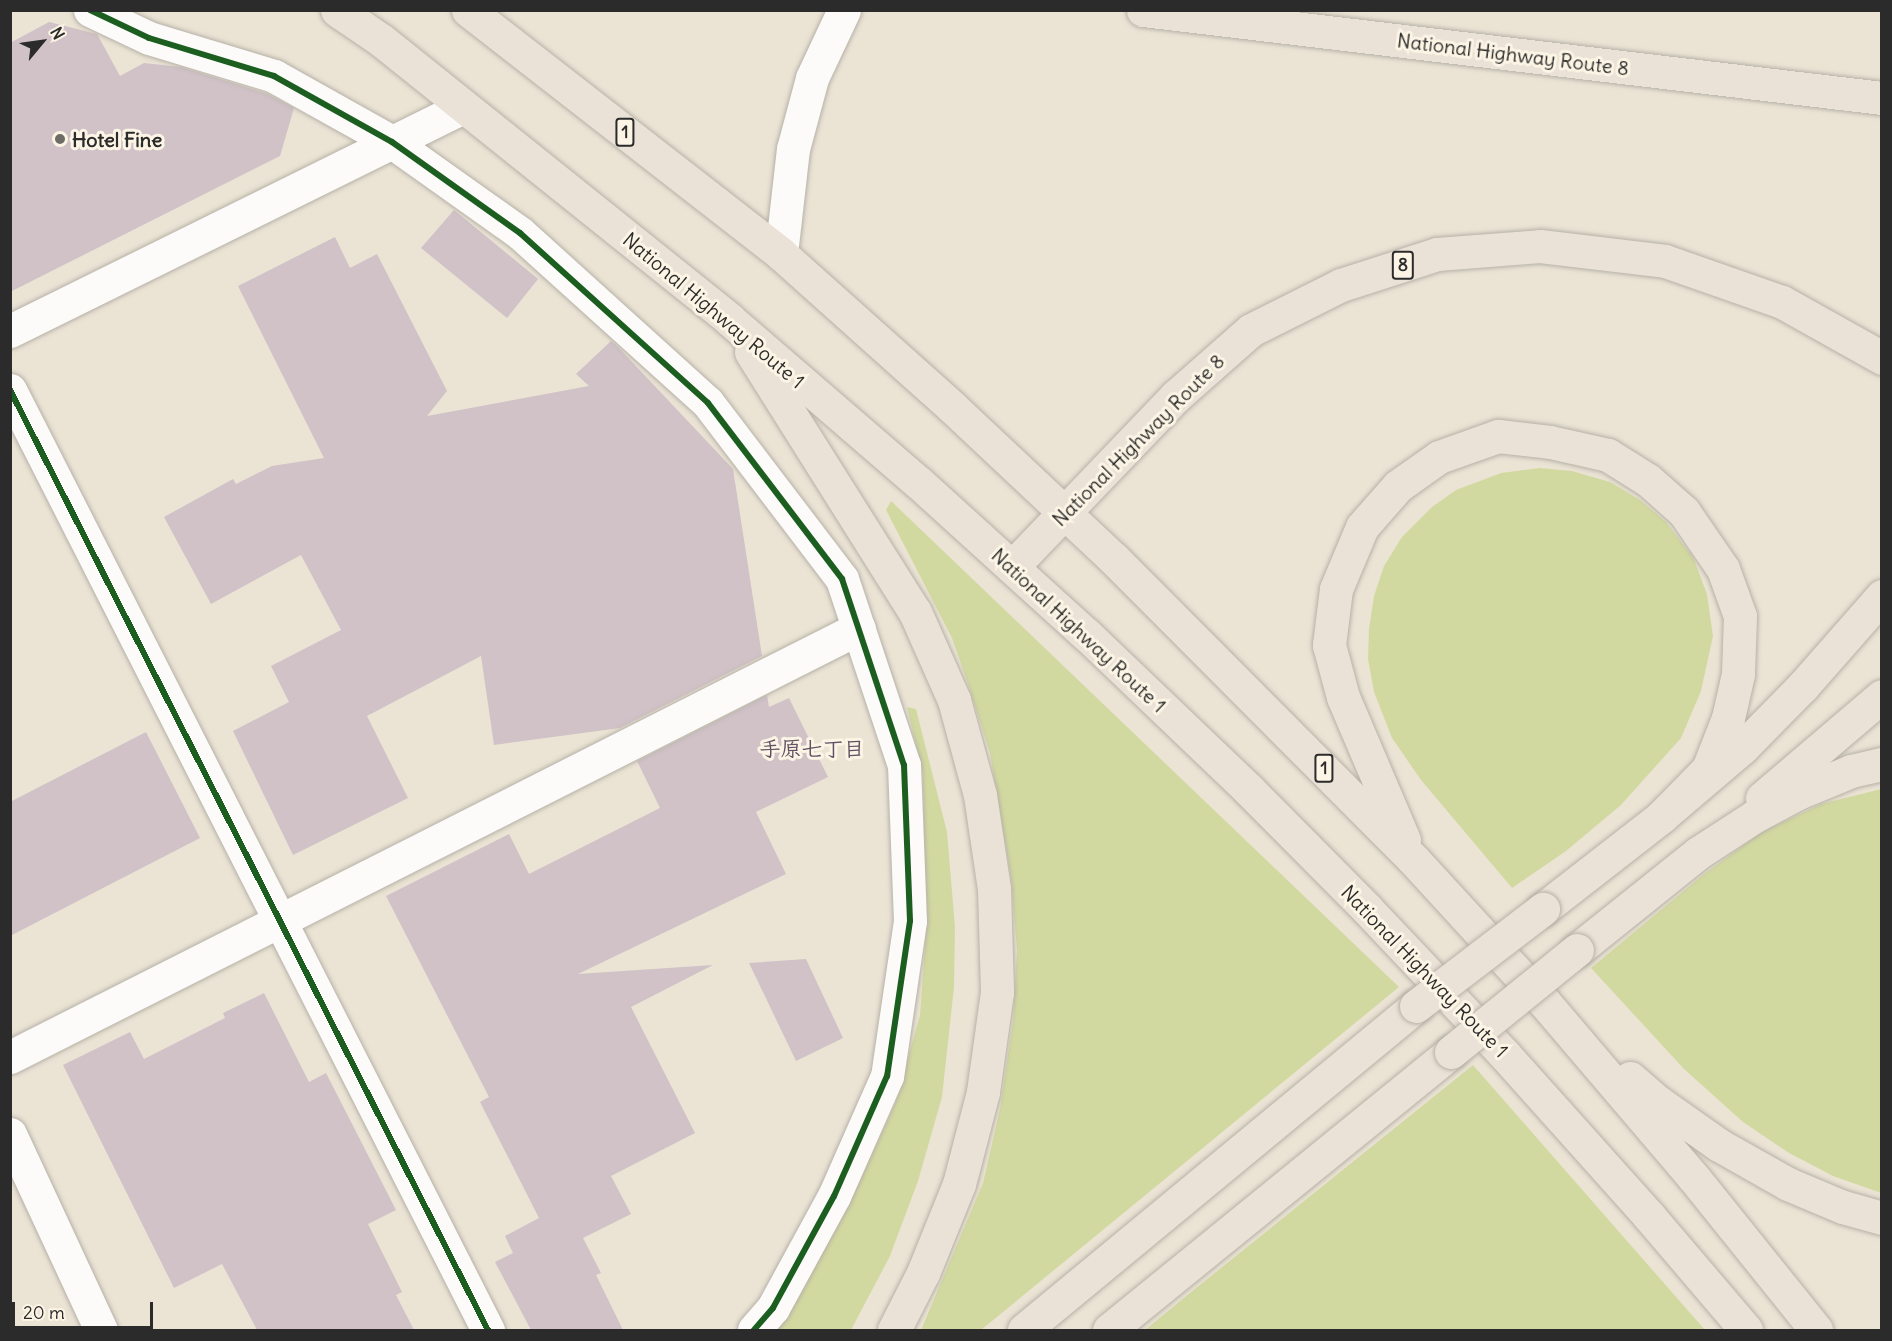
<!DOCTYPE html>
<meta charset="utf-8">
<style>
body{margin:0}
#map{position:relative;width:1892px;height:1341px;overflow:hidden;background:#ebe4d5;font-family:Delius,"Klee One",sans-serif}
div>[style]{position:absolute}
.green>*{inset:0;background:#d2d9a0}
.building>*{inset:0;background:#d0c2c7}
.roads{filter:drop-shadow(0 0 2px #b6b1a7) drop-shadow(0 0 2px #b6b1a7)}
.minor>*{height:33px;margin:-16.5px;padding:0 16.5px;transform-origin:16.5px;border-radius:16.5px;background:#fcfbf9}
.highway>*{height:33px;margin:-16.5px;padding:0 16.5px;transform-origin:16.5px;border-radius:16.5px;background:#ebe2d7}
.bridges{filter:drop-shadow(0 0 2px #b6b1a7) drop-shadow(0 0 2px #b6b1a7)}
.highway-bridge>*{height:33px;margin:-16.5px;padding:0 16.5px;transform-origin:16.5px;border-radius:16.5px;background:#ebe2d7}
.cycleway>*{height:6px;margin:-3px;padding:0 3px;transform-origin:3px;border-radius:3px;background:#1b5e20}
.dots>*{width:16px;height:16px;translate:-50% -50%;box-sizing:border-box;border:3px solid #fcf5e5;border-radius:50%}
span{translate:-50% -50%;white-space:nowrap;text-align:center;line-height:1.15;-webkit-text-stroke:6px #fcf5e5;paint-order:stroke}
.shield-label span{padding:2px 4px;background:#fcf5e5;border:2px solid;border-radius:4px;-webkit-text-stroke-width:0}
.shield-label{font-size:18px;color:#2b2b2b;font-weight:700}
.street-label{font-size:20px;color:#2b2b2b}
.poi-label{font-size:20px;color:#2b2b2b;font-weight:700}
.left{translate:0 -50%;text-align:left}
.neighbourhood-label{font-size:21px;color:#615064;font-weight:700}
.frame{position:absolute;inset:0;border:12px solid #2b2b2b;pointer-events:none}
.north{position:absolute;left:12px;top:12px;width:60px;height:60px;-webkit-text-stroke:4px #fcf5e5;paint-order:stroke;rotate:61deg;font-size:16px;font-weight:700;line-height:24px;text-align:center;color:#2b2b2b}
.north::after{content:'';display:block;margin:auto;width:21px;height:27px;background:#2b2b2b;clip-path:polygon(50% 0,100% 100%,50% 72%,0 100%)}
.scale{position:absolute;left:12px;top:1302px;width:141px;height:27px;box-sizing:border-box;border:3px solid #2b2b2b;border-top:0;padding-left:8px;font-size:18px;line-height:21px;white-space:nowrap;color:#2b2b2b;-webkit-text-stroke:4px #fcf5e5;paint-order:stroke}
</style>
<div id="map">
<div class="green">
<i style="clip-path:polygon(1540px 468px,1572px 471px,1610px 482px,1640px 500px,1666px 522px,1693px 557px,1707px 594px,1713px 636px,1701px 691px,1681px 738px,1621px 805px,1566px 851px,1512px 888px,1421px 780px,1392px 738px,1374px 692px,1368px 659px,1369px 629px,1374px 596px,1384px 566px,1402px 537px,1432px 507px,1456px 490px,1501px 473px)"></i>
<i style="clip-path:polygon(891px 501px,1399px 987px,981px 1330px,921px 1330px,983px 1183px,1000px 1109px,1013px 1021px,1017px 950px,1011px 878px,990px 753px,967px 681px,952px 638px,886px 510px)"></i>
<i style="clip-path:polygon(907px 707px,916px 709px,947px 832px,955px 927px,954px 987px,942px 1097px,918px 1181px,890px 1256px,851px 1330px,771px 1330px,790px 1305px,856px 1189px,895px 1104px,920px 1015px,926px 932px,923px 774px)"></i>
<i style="clip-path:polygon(1881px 789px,1881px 1193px,1833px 1176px,1789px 1153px,1743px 1122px,1684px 1069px,1591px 968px,1703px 875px,1760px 833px,1821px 804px)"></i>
<i style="clip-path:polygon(1473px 1065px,1705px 1330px,1145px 1330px,1190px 1293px)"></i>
</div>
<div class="building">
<i style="clip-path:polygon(49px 22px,97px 34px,120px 76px,144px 63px,181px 67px,268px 94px,294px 108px,280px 156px,10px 292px,10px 43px)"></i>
<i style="clip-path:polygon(454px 210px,538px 279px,507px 318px,421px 248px)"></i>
<i style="clip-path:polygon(335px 237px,350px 268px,377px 254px,447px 391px,427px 416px,589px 386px,576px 374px,611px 341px,617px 346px,733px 469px,762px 656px,620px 728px,494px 745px,481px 656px,367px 716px,408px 798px,293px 855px,233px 731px,289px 702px,271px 666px,341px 630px,301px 555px,211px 604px,164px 517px,233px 479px,236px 484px,272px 466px,324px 458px,238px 286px)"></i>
<i style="clip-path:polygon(767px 695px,769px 707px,789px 698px,828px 777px,756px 812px,786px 874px,578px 974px,713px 965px,631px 1007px,695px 1133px,611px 1176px,631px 1214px,583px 1238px,601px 1273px,596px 1275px,623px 1330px,531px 1330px,495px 1262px,513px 1253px,505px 1236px,539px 1218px,480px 1102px,489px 1097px,386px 896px,509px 834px,529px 874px,660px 808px,637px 761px)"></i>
<i style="clip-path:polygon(146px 732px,200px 838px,10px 936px,10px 802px)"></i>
<i style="clip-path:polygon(806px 959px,843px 1038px,796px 1061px,749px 963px)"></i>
<i style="clip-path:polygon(264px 993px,309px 1082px,326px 1073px,396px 1210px,368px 1224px,402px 1292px,396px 1295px,414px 1330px,257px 1330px,222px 1264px,174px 1288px,63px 1065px,130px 1032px,144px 1059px,225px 1018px,223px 1013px)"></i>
</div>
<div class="roads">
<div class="minor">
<i style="left:90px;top:10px;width:65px;rotate:25.4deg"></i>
<i style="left:149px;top:38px;width:131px;rotate:16.9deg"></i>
<i style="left:274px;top:76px;width:135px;rotate:29.2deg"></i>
<i style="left:392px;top:142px;width:157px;rotate:35.4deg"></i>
<i style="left:520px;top:233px;width:253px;rotate:42.1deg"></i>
<i style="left:708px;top:403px;width:221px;rotate:52.7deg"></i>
<i style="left:842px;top:579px;width:196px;rotate:71.6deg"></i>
<i style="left:904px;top:765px;width:156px;rotate:87.8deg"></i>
<i style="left:910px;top:921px;width:157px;rotate:98.4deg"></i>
<i style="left:887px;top:1076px;width:131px;rotate:113.8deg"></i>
<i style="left:834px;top:1196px;width:128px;rotate:118.6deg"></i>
<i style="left:773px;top:1308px;width:29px;rotate:131deg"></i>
<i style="left:781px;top:254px;width:106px;rotate:-83.5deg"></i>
<i style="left:793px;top:149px;width:73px;rotate:-75deg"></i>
<i style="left:812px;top:78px;width:75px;rotate:-64.8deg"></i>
<i style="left:10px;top:331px;width:505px;rotate:-26.31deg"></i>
<i style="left:10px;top:390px;width:1055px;rotate:63.05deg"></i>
<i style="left:10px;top:1057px;width:951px;rotate:-26.81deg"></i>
<i style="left:10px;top:1134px;width:216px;rotate:65.1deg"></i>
</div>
<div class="highway">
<i style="left:337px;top:10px;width:53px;rotate:34.3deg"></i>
<i style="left:381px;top:40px;width:447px;rotate:38.7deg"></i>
<i style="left:730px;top:320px;width:248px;rotate:40.8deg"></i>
<i style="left:918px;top:482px;width:228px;rotate:42.2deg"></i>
<i style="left:1087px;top:635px;width:223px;rotate:43.7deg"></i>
<i style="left:1248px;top:789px;width:169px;rotate:45.2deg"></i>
<i style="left:1367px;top:909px;width:201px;rotate:46.6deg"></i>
<i style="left:1505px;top:1055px;width:216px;rotate:48.2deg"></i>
<i style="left:1649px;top:1216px;width:150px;rotate:49.6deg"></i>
<i style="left:468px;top:10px;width:397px;rotate:37.9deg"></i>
<i style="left:781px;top:254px;width:229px;rotate:41.8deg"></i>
<i style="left:952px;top:407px;width:221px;rotate:43.2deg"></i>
<i style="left:1113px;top:558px;width:425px;rotate:45.1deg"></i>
<i style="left:1413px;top:859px;width:195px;rotate:47.5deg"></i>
<i style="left:1545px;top:1003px;width:230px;rotate:49.6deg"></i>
<i style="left:1694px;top:1178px;width:195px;rotate:51.2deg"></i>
<i style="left:1143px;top:10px;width:744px;rotate:6.79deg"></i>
<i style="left:751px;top:352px;width:307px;rotate:57.8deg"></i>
<i style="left:915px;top:612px;width:96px;rotate:66.1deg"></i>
<i style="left:954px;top:700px;width:98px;rotate:74.7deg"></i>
<i style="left:980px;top:795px;width:95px;rotate:81.5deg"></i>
<i style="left:994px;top:889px;width:103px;rotate:88.3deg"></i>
<i style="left:997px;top:992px;width:101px;rotate:98deg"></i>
<i style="left:983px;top:1092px;width:95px;rotate:104.6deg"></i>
<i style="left:959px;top:1184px;width:96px;rotate:112deg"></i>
<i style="left:923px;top:1273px;width:64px;rotate:117deg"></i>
<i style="left:1012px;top:567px;width:236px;rotate:-46.2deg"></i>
<i style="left:1175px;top:397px;width:101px;rotate:-41.4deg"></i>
<i style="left:1251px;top:330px;width:101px;rotate:-26.6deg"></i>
<i style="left:1341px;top:285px;width:101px;rotate:-17.9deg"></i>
<i style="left:1437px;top:254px;width:103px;rotate:-4.4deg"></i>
<i style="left:1540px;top:246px;width:126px;rotate:6.8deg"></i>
<i style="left:1665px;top:261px;width:124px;rotate:19.3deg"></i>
<i style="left:1782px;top:302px;width:115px;rotate:29.2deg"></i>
<i style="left:1762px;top:798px;width:157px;rotate:-40.4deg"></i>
<i style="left:1404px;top:840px;width:155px;rotate:-113.1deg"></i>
<i style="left:1343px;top:697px;width:54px;rotate:-105.1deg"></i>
<i style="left:1329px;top:645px;width:56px;rotate:-82.9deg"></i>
<i style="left:1336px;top:589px;width:67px;rotate:-67.2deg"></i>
<i style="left:1362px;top:527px;width:55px;rotate:-48.7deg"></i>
<i style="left:1398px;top:486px;width:50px;rotate:-35.3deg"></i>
<i style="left:1439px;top:457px;width:63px;rotate:-19.6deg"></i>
<i style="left:1498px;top:436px;width:52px;rotate:6.6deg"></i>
<i style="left:1550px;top:442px;width:59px;rotate:12.6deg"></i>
<i style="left:1608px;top:455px;width:47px;rotate:32deg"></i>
<i style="left:1648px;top:480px;width:48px;rotate:41.6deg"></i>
<i style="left:1684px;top:512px;width:69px;rotate:55.6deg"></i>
<i style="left:1723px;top:569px;width:50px;rotate:70.1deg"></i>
<i style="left:1740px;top:616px;width:58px;rotate:92deg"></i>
<i style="left:1738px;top:674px;width:45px;rotate:102.8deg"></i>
<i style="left:1728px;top:718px;width:55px;rotate:111.4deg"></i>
<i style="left:1708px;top:769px;width:67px;rotate:134.4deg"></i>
<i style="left:1543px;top:909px;width:150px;rotate:-37.9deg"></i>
<i style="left:1661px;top:817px;width:106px;rotate:-40.4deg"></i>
<i style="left:1742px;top:748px;width:87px;rotate:-45.5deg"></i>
<i style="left:1803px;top:686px;width:120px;rotate:-48.7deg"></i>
<i style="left:1577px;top:950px;width:155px;rotate:-38.7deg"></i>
<i style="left:1698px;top:853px;width:68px;rotate:-33deg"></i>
<i style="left:1755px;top:816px;width:49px;rotate:-28.1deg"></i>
<i style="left:1798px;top:793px;width:57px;rotate:-22.5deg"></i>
<i style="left:1851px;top:771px;width:32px;rotate:-13deg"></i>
<i style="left:1630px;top:1078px;width:37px;rotate:41deg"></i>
<i style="left:1658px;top:1102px;width:75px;rotate:35.2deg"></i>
<i style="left:1719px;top:1145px;width:79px;rotate:29.5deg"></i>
<i style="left:1788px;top:1184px;width:60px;rotate:22.7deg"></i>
<i style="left:1843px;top:1207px;width:41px;rotate:15.8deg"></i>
<i style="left:1024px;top:1330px;width:509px;rotate:-39.57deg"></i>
<i style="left:1109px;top:1330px;width:441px;rotate:-39.1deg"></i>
</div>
</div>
<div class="bridges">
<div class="highway-bridge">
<i style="left:1416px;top:1006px;width:160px;rotate:-37.4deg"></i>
<i style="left:1451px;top:1052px;width:162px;rotate:-39deg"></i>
</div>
</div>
<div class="cycleway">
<i style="left:90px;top:10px;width:65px;rotate:25.4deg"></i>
<i style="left:149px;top:38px;width:131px;rotate:16.9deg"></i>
<i style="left:274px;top:76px;width:135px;rotate:29.2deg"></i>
<i style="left:392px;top:142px;width:157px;rotate:35.4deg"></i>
<i style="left:520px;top:233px;width:253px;rotate:42.1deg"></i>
<i style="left:708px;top:403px;width:221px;rotate:52.7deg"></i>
<i style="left:842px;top:579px;width:196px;rotate:71.6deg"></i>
<i style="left:904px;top:765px;width:156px;rotate:87.8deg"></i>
<i style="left:910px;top:921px;width:157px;rotate:98.4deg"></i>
<i style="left:887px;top:1076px;width:131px;rotate:113.8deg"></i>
<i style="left:834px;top:1196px;width:128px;rotate:118.6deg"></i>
<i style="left:773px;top:1308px;width:29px;rotate:131deg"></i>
<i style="left:10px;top:390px;width:1055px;rotate:63.05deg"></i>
</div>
<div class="dots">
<i style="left:60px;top:139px;background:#6e6c66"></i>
</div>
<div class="shield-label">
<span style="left:625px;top:132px">1</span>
<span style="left:1403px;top:265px">8</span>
<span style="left:1324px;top:768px">1</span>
</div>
<div class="street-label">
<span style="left:1513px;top:54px;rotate:7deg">National Highway Route 8</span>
<span style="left:714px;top:310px;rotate:40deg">National Highway Route 1</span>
<span style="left:1138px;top:440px;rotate:-45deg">National Highway Route 8</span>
<span style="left:1079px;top:630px;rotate:43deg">National Highway Route 1</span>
<span style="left:1425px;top:971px;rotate:46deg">National Highway Route 1</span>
</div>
<div class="poi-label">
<span class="left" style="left:72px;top:139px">Hotel Fine</span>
</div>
<div class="neighbourhood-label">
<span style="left:812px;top:749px">手原七丁目</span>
</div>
<div class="frame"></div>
<div class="north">N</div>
<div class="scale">20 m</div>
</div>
